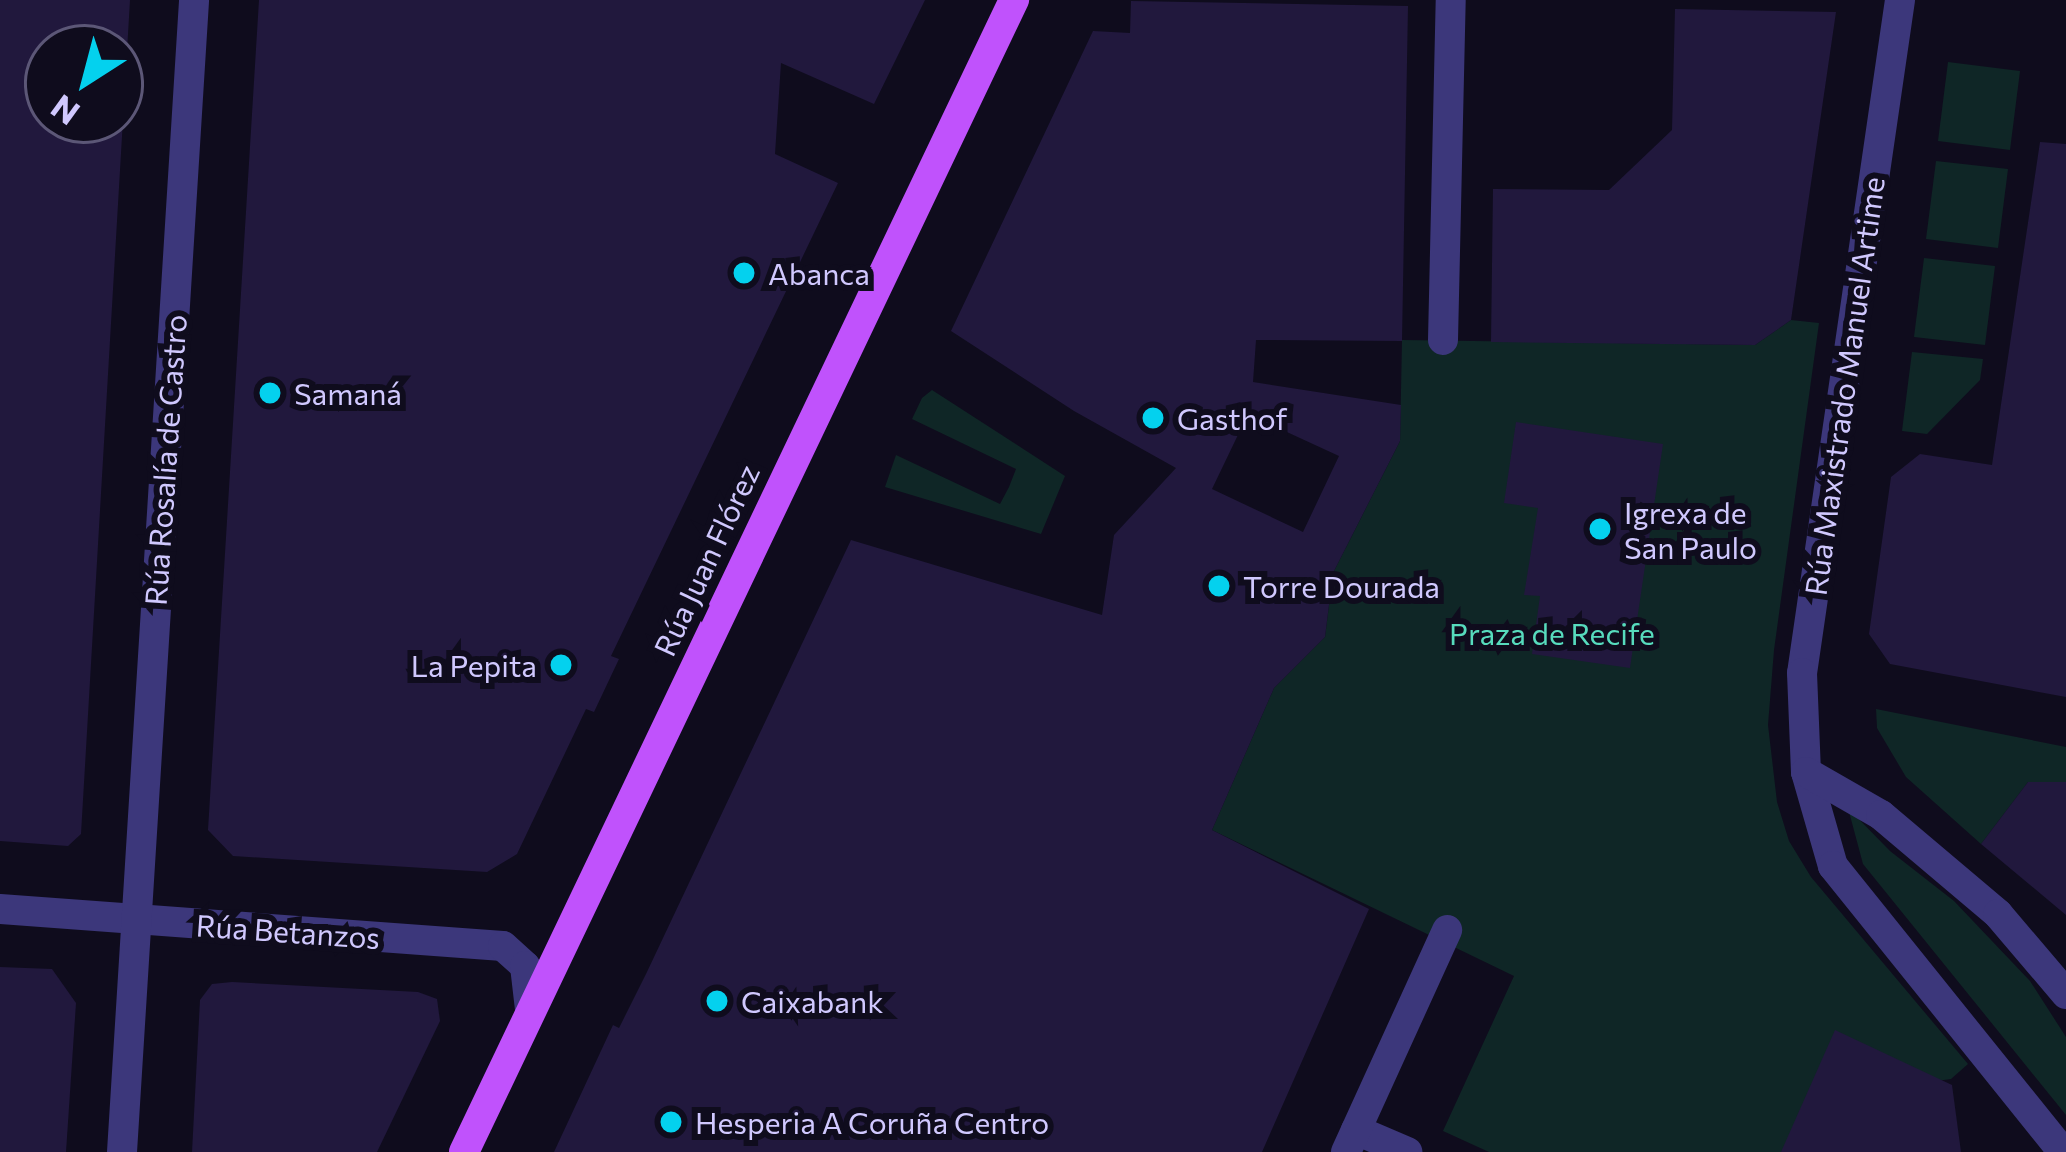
<!DOCTYPE html>
<meta charset="utf-8">
<style>
body{margin:0}
#map{position:relative;width:2066px;height:1152px;overflow:hidden;background:#0f0c1d;font-family:Commissioner,sans-serif}
div>[style]{position:absolute}
.green>*{inset:0;background:#0f2626}
.building>*{inset:0;background:#21183d}
.minor>*{height:30px;margin:-15px;padding:0 15px;transform-origin:15px;border-radius:15px;background:#3c377b}
.major>*{height:30px;margin:-15px;padding:0 15px;transform-origin:15px;border-radius:15px;background:#c052fc}
.dots>*{width:33px;height:33px;translate:-50% -50%;box-sizing:border-box;border:6px solid #0f0c1d;border-radius:50%}
span{translate:-50% -50%;white-space:nowrap;text-align:center;line-height:1.15;-webkit-text-stroke:12px #0f0c1d;paint-order:stroke}
.poi-label{font-size:30px;color:#d0c8fe}
.left{translate:0 -50%;text-align:left}
.right{translate:-100% -50%;text-align:right}
.street-label{font-size:30px;color:#d0c8fe}
.park-label{font-size:30px;color:#57dbbd}
.north{position:absolute;left:24px;top:24px;width:120px;height:120px;box-sizing:border-box;background:#0f0c1d;border:3px solid #5c5777;border-radius:50%;rotate:216deg;font-size:33px;font-weight:700;line-height:48px;text-align:center;color:#d0c8fe}
.north::after{content:'';display:block;margin:auto;width:42px;height:54px;background:#04d1ee;clip-path:polygon(50% 0,100% 100%,50% 72%,0 100%)}
</style>
<div id="map">
<div class="green">
<i style="clip-path:polygon(1948px 62px,2020px 71px,2010px 150px,1938px 141px)"></i>
<i style="clip-path:polygon(1936px 161px,2008px 169px,1998px 248px,1926px 239px)"></i>
<i style="clip-path:polygon(1924px 258px,1995px 266px,1985px 345px,1914px 337px)"></i>
<i style="clip-path:polygon(1791px 320px,1819px 323px,1774px 650px,1768px 725px,1777px 802px,1789px 841px,1811px 877px,1968px 1064px,1951px 1079px,1922px 1083px,1781px 1152px,1489px 1152px,1443px 1131px,1514px 976px,1212px 830px,1274px 688px,1325px 637px,1333px 573px,1400px 441px,1402px 340px,1755px 345px)"></i>
<i style="clip-path:polygon(1912px 352px,1983px 359px,1980px 380px,1927px 434px,1902px 431px)"></i>
<i style="clip-path:polygon(932px 390px,1065px 476px,1041px 534px,885px 487px,896px 455px,1000px 504px,1009px 487px,1016px 469px,912px 419px,922px 398px)"></i>
<i style="clip-path:polygon(1876px 709px,2066px 747px,2066px 782px,2028px 782px,1981px 844px,1906px 777px,1877px 728px)"></i>
<i style="clip-path:polygon(1848px 808px,1890px 851px,1954px 901px,2030px 981px,2066px 1037px,2066px 1115px,1863px 864px)"></i>
</div>
<div class="building">
<i style="clip-path:polygon(evenodd,0 0,130px 0,81px 834px,68px 846px,0 841px,0 0,48px 48px,120px 48px,120px 120px,48px 120px,48px 48px)"></i>
<i style="clip-path:polygon(259px 0,925px 0,874px 104px,781px 63px,775px 154px,838px 183px,611px 656px,619px 659px,594px 712px,586px 709px,517px 854px,487px 872px,233px 856px,208px 830px)"></i>
<i style="clip-path:polygon(evenodd,1131px 1px,1408px 6px,1402px 341px,1256px 340px,1253px 382px,1401px 405px,1400px 441px,1333px 573px,1325px 637px,1274px 688px,1212px 830px,1369px 909px,1262px 1152px,554px 1152px,613px 1025px,619px 1028px,646px 974px,851px 540px,1102px 615px,1114px 535px,1176px 468px,1074px 411px,951px 331px,1093px 31px,1130px 33px,1131px 1px,1248px 414px,1339px 456px,1303px 532px,1212px 489px,1248px 414px)"></i>
<i style="clip-path:polygon(1675px 9px,1836px 12px,1791px 320px,1755px 345px,1491px 342px,1493px 189px,1609px 190px,1672px 130px)"></i>
<i style="clip-path:polygon(2040px 142px,2066px 144px,2066px 697px,1890px 664px,1869px 634px,1891px 477px,1920px 454px,1992px 465px)"></i>
<i style="clip-path:polygon(1516px 422px,1663px 444px,1630px 668px,1532px 654px,1540px 596px,1524px 595px,1538px 508px,1504px 503px)"></i>
<i style="clip-path:polygon(2028px 782px,2066px 782px,2066px 915px,1981px 844px)"></i>
<i style="clip-path:polygon(0 967px,52px 969px,76px 1003px,66px 1152px,0 1152px)"></i>
<i style="clip-path:polygon(232px 982px,418px 992px,437px 999px,440px 1021px,377px 1152px,192px 1152px,200px 1000px,212px 984px)"></i>
<i style="clip-path:polygon(1835px 1030px,1952px 1085px,1961px 1152px,1781px 1152px)"></i>
</div>
<div class="minor">
<i style="left:1900px;top:0;width:680px;rotate:98.28deg"></i>
<i style="left:1802px;top:673px;width:99px;rotate:87.7deg"></i>
<i style="left:1806px;top:772px;width:98px;rotate:74deg"></i>
<i style="left:1833px;top:866px;width:367px;rotate:51.2deg"></i>
<i style="left:1443px;top:340px;width:340px;rotate:-88.7deg"></i>
<i style="left:1806px;top:772px;width:86px;rotate:29.8deg"></i>
<i style="left:1881px;top:815px;width:153px;rotate:40.2deg"></i>
<i style="left:1998px;top:914px;width:105px;rotate:49.6deg"></i>
<i style="left:0;top:909px;width:504px;rotate:4.21deg"></i>
<i style="left:503px;top:946px;width:30px;rotate:42deg"></i>
<i style="left:525px;top:966px;width:43px;rotate:83.4deg"></i>
<i style="left:1356px;top:1130px;width:56px;rotate:23.3deg"></i>
<i style="left:122px;top:1152px;width:1154px;rotate:-86.42deg"></i>
<i style="left:1346px;top:1152px;width:244px;rotate:-65.5deg"></i>
</div>
<div class="major">
<i style="left:464px;top:1152px;width:1277px;rotate:-64.48deg"></i>
</div>
<div class="dots">
<i style="left:744px;top:273px;background:#04d1ee"></i>
<i style="left:270px;top:393px;background:#04d1ee"></i>
<i style="left:1153px;top:418px;background:#04d1ee"></i>
<i style="left:1600px;top:529px;background:#04d1ee"></i>
<i style="left:1219px;top:586px;background:#04d1ee"></i>
<i style="left:561px;top:665px;background:#04d1ee"></i>
<i style="left:717px;top:1001px;background:#04d1ee"></i>
<i style="left:671px;top:1122px;background:#04d1ee"></i>
</div>
<div class="poi-label">
<span class="left" style="left:768px;top:273px">Abanca</span>
<span class="left" style="left:294px;top:393px">Samaná</span>
<span class="left" style="left:1177px;top:418px">Gasthof</span>
<span class="left" style="left:1624px;top:529px">Igrexa de<br>San Paulo</span>
<span class="left" style="left:1243px;top:586px">Torre Dourada</span>
<span class="right" style="left:537px;top:665px">La Pepita</span>
<span class="left" style="left:741px;top:1001px">Caixabank</span>
<span class="left" style="left:695px;top:1122px">Hesperia A Coruña Centro</span>
</div>
<div class="street-label">
<span style="left:1844px;top:386px;rotate:-82deg">Rúa Maxistrado Manuel Artime</span>
<span style="left:165px;top:460px;rotate:-86deg">Rúa Rosalía de Castro</span>
<span style="left:706px;top:560px;rotate:-65deg">Rúa Juan Flórez</span>
<span style="left:288px;top:931px;rotate:4deg">Rúa Betanzos</span>
</div>
<div class="park-label">
<span style="left:1552px;top:633px">Praza de Recife</span>
</div>
<div class="north">N</div>
</div>
